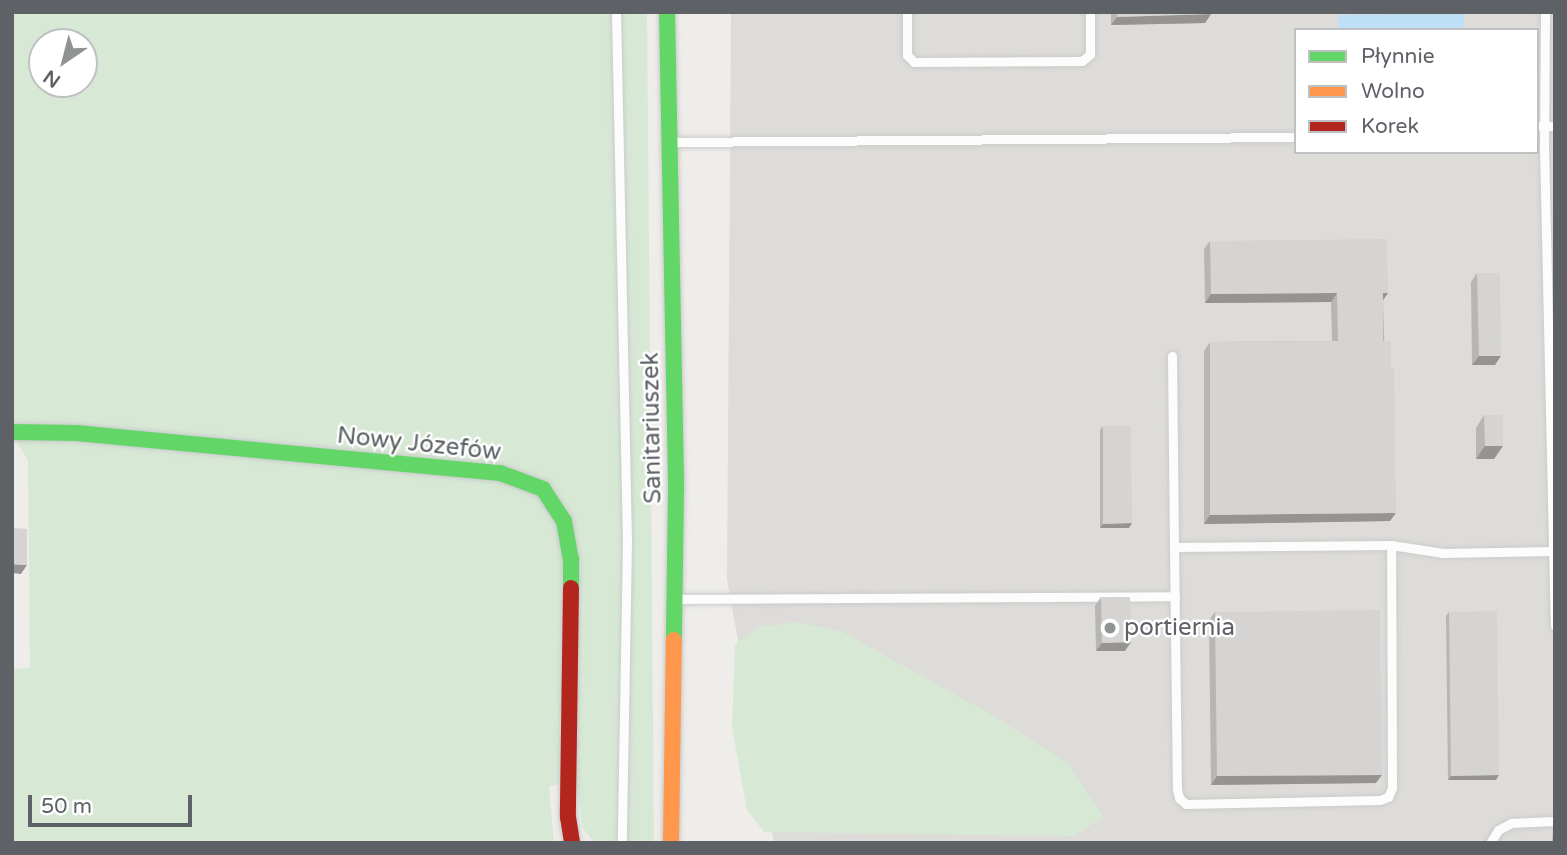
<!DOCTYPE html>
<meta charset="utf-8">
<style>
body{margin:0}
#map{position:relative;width:1567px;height:855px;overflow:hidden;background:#eeede9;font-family:"Varela Round",sans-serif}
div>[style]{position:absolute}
.industrial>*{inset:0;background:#dedcd9}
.green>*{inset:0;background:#d7e9d5}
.water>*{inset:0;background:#bfdff6}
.roads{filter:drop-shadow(0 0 2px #cacbcb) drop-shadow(0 0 2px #cacbcb)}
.lane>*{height:9px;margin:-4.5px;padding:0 4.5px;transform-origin:4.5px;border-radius:4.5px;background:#fcfcfc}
.fast>*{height:16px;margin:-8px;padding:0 8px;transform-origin:8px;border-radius:8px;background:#63d668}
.slow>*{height:16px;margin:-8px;padding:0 8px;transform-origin:8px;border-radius:8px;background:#ff974d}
.jam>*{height:16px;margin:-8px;padding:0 8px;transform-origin:8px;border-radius:8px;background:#b3261e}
.wall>*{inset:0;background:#b7b6b5}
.shaded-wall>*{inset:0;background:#959493}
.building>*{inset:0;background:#d5d4d2}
.dots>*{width:19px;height:19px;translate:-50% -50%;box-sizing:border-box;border:4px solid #fff;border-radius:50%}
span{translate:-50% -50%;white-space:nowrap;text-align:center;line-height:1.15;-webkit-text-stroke:5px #fff;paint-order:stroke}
.street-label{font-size:24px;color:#5e6267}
.poi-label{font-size:24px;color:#5e6267}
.left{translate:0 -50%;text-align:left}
.frame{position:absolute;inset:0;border:14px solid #5e6267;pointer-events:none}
.legend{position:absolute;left:1294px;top:28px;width:245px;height:126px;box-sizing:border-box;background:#fff;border:2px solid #bfc0c2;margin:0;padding:9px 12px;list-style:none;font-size:21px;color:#5e6267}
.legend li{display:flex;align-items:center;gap:14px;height:35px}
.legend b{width:35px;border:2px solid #bfc0c2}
.north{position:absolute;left:28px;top:28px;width:70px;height:70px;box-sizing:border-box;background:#fff;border:2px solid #bfc0c2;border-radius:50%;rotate:215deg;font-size:19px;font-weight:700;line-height:28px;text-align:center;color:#5e6267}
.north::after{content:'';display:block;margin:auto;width:24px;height:32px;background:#909394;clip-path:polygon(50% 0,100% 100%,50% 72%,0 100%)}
.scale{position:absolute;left:28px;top:795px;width:164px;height:32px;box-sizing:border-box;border:4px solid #5e6267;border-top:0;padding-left:9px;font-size:21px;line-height:24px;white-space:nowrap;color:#5e6267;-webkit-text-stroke:5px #fff;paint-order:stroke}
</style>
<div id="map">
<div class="industrial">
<i style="clip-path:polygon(evenodd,731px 12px,1555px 12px,1555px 843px,774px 843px,727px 579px,731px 12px,1296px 30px,1537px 30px,1537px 152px,1296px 152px,1296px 30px)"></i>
</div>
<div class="green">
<i style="clip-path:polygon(evenodd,12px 12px,647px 12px,654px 843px,594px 843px,583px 828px,576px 780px,549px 786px,554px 843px,12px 843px,12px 669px,30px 668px,28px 460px,12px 435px,12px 12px,42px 42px,84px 42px,84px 84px,42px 84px,42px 42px)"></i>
<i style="clip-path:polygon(797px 622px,843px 632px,992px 715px,1069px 764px,1103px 817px,1074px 836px,764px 832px,747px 810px,732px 727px,735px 645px,759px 627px)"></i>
</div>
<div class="water">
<i style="clip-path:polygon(1464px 13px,1464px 30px,1338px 30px,1338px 15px)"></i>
</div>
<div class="roads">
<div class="lane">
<i style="left:616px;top:12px;width:530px;rotate:88.81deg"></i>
<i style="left:627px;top:542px;width:301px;rotate:91deg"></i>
<i style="left:907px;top:12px;width:43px;rotate:90deg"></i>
<i style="left:907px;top:55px;width:10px;rotate:45deg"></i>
<i style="left:914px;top:62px;width:168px;rotate:-0.3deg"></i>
<i style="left:1082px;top:61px;width:11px;rotate:-41deg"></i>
<i style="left:1090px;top:54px;width:42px;rotate:-90deg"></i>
<i style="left:1545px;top:12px;width:135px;rotate:90.4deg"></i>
<i style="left:1544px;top:147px;width:479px;rotate:88.7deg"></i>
<i style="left:1537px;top:126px;width:18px"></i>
<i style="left:671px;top:142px;width:625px;rotate:-0.46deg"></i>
<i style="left:1172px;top:356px;width:191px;rotate:89.4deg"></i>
<i style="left:1174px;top:547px;width:217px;rotate:-0.5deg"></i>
<i style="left:1391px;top:545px;width:53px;rotate:8.7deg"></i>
<i style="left:1443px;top:553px;width:110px;rotate:-1deg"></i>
<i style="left:1174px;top:547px;width:242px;rotate:89.3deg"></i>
<i style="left:1177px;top:789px;width:9px;rotate:77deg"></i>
<i style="left:1179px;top:798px;width:9px;rotate:41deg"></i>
<i style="left:1186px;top:804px;width:194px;rotate:-1.2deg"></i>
<i style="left:1380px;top:800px;width:9px;rotate:-21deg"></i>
<i style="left:1388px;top:797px;width:10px;rotate:-66deg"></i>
<i style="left:1392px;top:788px;width:243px;rotate:-90.2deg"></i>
<i style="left:676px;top:599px;width:499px;rotate:-0.3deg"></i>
<i style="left:1490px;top:843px;width:15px;rotate:-58deg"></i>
<i style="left:1498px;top:830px;width:15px;rotate:-28deg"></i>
<i style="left:1511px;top:823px;width:44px;rotate:-2.6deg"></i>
</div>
<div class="fast">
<i style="left:667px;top:12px;width:478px;rotate:88.9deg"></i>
<i style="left:676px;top:490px;width:150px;rotate:90.8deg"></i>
<i style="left:12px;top:432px;width:64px;rotate:0.9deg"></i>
<i style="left:76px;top:433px;width:426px;rotate:5.4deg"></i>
<i style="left:500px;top:473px;width:46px;rotate:20.4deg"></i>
<i style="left:543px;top:489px;width:38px;rotate:57deg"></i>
<i style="left:564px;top:521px;width:39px;rotate:80deg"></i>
<i style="left:571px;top:559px;width:29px;rotate:90deg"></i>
</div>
<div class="slow">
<i style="left:671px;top:843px;width:203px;rotate:-89.2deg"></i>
</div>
<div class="jam">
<i style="left:571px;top:588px;width:229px;rotate:90.8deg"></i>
<i style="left:568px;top:817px;width:26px;rotate:81deg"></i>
</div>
</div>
<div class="wall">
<i style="clip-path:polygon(1111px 12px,1211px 12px,1211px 14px,1205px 23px,1111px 25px)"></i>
<i style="clip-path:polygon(1210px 241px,1388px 293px,1383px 301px,1390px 521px,1204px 524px,1204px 351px,1210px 342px,1332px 341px,1331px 302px,1205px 303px,1204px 249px)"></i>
<i style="clip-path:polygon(1477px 273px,1495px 365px,1472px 365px,1471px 282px)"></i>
<i style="clip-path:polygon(1484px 415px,1494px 459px,1476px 459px,1476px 428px)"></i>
<i style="clip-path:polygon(1103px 426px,1132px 523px,1129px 528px,1100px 528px,1100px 430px)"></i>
<i style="clip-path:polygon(1101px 597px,1125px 651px,1096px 651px,1095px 606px)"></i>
<i style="clip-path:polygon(1215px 612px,1376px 783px,1211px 785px,1209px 620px)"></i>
<i style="clip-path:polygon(1449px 612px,1496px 780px,1448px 780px,1446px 616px)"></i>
<i style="clip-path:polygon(1555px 825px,1555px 843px,1552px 843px,1553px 828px)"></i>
</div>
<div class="shaded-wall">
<i style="clip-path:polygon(1211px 14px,1205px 23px,1111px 25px,1117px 17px)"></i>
<i style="clip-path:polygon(1337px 293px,1331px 302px,1205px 303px,1211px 294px)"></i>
<i style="clip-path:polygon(1383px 293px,1388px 293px,1382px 301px)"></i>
<i style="clip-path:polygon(1479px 356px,1501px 356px,1495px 365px,1472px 365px)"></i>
<i style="clip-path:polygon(1485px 446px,1503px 446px,1494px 459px,1476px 459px)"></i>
<i style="clip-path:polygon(1396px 513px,1390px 521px,1204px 524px,1210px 515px)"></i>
<i style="clip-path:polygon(1132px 523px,1129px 528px,1100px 528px,1103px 524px)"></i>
<i style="clip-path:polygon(12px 564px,27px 565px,21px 574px,12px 573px)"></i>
<i style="clip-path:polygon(1131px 642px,1125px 651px,1096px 651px,1102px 643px)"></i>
<i style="clip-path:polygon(1382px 775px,1376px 783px,1211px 785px,1217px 776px)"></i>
<i style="clip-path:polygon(1499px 775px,1496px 780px,1448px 780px,1451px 776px)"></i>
</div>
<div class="building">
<i style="clip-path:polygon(1117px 12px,1211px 12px,1211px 14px,1117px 17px)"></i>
<i style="clip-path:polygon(1387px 239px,1388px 293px,1383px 293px,1383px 341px,1391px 341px,1391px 368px,1394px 368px,1396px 513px,1210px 515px,1210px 342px,1338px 341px,1337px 293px,1211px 294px,1210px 241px)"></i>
<i style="clip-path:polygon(1477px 273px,1500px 273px,1501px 356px,1479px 356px)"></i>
<i style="clip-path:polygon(1484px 415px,1503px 415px,1503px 446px,1485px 446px)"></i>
<i style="clip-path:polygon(1103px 426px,1131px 426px,1132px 523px,1103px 524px)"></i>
<i style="clip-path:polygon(12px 528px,27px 529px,27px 565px,12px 564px)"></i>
<i style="clip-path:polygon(1101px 597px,1130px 597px,1131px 642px,1102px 643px)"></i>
<i style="clip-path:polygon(1380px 610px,1382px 775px,1217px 776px,1215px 612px)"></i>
<i style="clip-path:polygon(1497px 611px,1499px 775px,1451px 776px,1449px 612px)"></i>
</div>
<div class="dots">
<i style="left:1110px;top:628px;background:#909394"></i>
</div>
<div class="street-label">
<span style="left:652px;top:428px;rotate:-91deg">Sanitariuszek</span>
<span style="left:419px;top:444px;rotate:6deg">Nowy Józefów</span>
</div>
<div class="poi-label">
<span class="left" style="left:1124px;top:628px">portiernia</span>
</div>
<div class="frame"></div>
<ul class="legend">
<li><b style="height:9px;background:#63d668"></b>Płynnie</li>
<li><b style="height:9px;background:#ff974d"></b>Wolno</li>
<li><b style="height:9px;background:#b3261e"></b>Korek</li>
</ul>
<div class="north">N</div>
<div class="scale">50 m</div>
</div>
